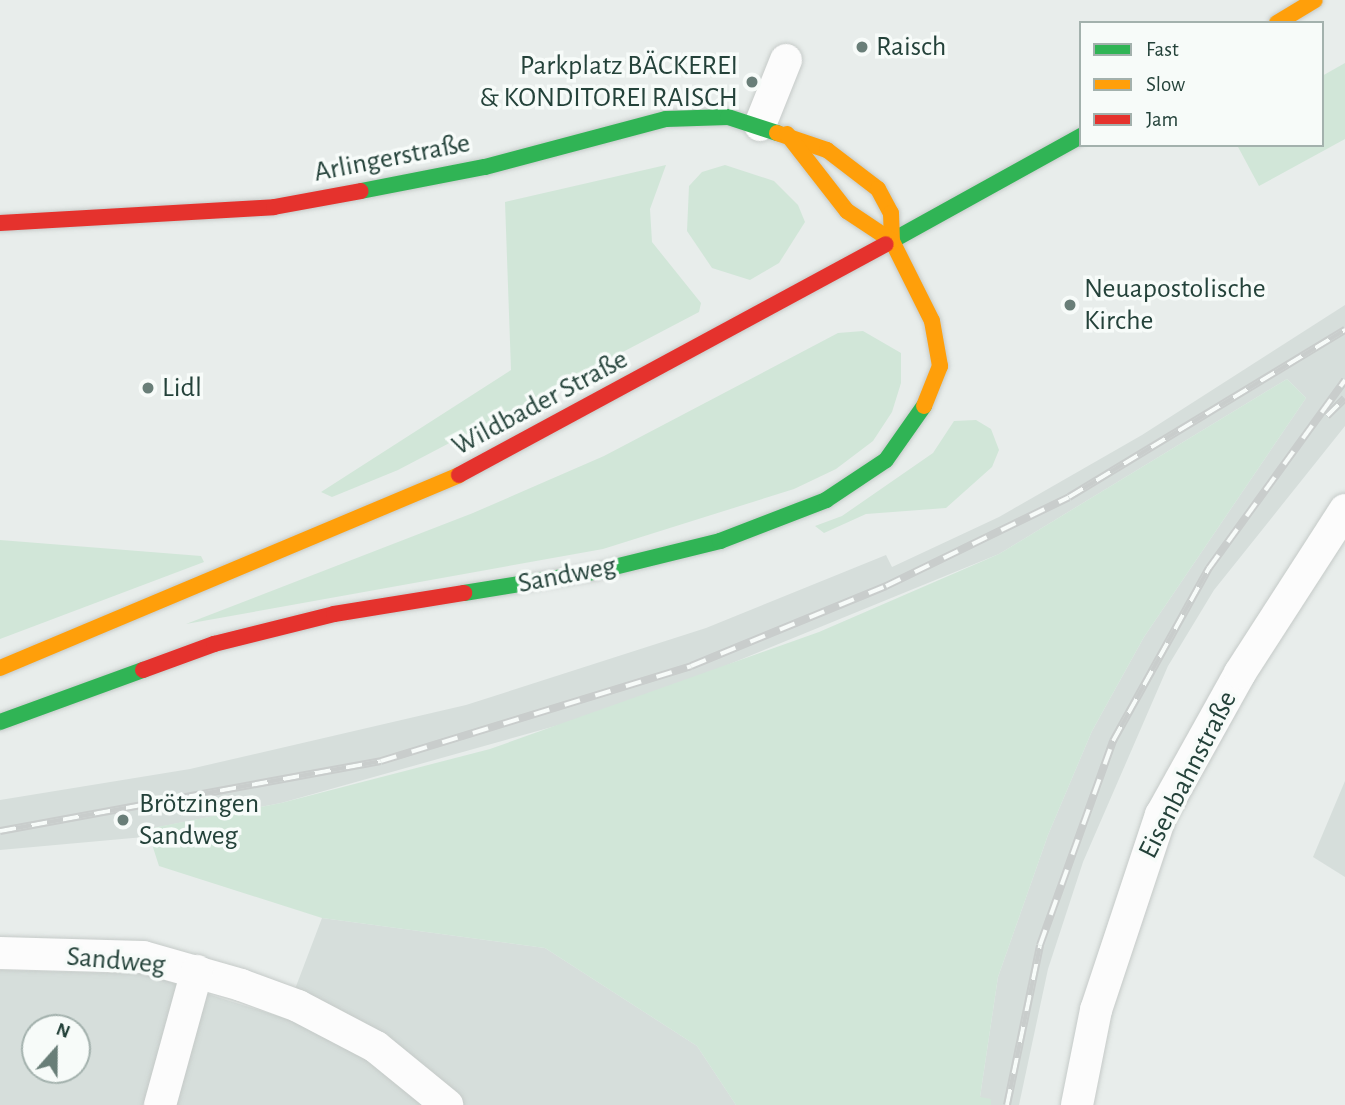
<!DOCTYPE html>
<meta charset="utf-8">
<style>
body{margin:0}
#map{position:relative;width:1345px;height:1105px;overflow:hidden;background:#e8edeb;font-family:"Alegreya Sans",sans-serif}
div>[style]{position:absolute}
.built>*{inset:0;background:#d6dedb}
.green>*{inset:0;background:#d1e6d8}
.roads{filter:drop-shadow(0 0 2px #c5cac8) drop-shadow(0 0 2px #c5cac8)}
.street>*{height:32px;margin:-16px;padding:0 16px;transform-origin:16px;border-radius:16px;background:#fcfcfc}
.fast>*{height:16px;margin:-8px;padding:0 8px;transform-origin:8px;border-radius:8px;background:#30b455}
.slow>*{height:16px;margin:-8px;padding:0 8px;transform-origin:8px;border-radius:8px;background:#ff9f0a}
.jam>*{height:16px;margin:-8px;padding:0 8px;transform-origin:8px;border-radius:8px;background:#e5322d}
.rail>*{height:8px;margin-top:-4px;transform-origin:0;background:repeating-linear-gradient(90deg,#f7fbf9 0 16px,#c9cdcc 0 32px);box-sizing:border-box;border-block:2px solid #c9cdcc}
.dots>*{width:19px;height:19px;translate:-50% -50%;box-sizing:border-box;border:4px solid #f7fbf9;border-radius:50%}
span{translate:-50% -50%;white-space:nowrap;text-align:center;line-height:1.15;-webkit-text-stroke:7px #f7fbf9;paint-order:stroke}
.poi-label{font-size:28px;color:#24423a}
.left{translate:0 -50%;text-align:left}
.right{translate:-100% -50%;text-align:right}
.street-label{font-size:28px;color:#24423a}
.legend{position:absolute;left:1079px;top:21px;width:245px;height:126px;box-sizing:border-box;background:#f7fbf9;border:2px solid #a3b1ad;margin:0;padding:9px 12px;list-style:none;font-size:21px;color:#24423a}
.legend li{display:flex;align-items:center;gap:14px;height:35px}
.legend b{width:35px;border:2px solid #a3b1ad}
.north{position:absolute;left:21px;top:1014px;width:70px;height:70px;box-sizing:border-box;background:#f7fbf9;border:2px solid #a3b1ad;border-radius:50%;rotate:21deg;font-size:19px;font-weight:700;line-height:28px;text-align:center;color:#24423a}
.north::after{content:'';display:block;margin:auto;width:24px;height:32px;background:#697e78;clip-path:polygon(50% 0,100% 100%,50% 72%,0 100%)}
</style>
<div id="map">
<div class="built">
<i style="clip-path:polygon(1345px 305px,1345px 426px,1214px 590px,1168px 666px,1083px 862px,1048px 969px,1019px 1105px,991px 1105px,980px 1097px,998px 977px,1048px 835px,1092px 731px,1144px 637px,1306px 398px,1287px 379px,999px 554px,627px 706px,281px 803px,148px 829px,144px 837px,0 850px,0 800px,190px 769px,466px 705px,706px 628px,886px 555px,892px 567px,999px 517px,1142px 435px)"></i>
<i style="clip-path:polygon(1345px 781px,1345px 877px,1313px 857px)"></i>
<i style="clip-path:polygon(evenodd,322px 918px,545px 948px,697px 1046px,736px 1105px,0 1105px,0 970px,145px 974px,284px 1018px,322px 918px,35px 1028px,77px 1028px,77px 1070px,35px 1070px,35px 1028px)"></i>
</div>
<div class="green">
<i style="clip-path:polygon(1345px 63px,1345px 139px,1259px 186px,1237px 145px,1322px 145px,1322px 76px)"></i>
<i style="clip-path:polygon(666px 165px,650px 209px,652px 242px,701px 303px,699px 312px,398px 470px,332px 497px,321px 492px,511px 370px,505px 202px)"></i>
<i style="clip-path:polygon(725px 165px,774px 181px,798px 205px,805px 222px,779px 263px,750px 280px,712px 268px,687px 231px,689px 186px,702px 172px)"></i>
<i style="clip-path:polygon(863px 331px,901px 353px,901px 383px,892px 412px,873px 441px,836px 469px,794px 489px,603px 549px,186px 624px,473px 513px,604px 456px,838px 333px)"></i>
<i style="clip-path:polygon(1287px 379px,1306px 398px,1144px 637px,1092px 731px,1048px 835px,998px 977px,980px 1097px,991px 1099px,991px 1105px,736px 1105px,697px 1046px,545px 948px,322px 918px,159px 866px,147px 829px,281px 803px,490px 749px,819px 632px,999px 554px)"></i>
<i style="clip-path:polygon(976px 420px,991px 429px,999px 450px,992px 467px,946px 508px,866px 514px,824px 533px,815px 526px,842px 516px,933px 453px,954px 421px)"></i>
<i style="clip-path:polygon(0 540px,201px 556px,204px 562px,0 639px)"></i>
</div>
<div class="roads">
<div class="street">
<i style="left:760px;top:125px;width:70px;rotate:-68.2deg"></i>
<i style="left:0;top:953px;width:143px;rotate:1.6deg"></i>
<i style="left:143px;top:957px;width:102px;rotate:15.9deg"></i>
<i style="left:241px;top:985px;width:61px;rotate:20.2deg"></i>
<i style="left:298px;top:1006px;width:88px;rotate:27.7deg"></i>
<i style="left:376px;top:1047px;width:92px;rotate:39.2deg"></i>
<i style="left:160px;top:1105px;width:139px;rotate:-74.6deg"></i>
<i style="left:1077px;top:1105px;width:97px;rotate:-78.7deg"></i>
<i style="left:1096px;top:1010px;width:206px;rotate:-71.6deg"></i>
<i style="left:1161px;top:815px;width:162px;rotate:-60.9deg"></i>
<i style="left:1240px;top:673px;width:194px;rotate:-57.2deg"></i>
</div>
<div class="fast">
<i style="left:361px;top:191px;width:126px;rotate:-11deg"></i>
<i style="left:485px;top:167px;width:187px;rotate:-14.9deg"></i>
<i style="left:666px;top:119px;width:62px;rotate:-1.8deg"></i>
<i style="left:728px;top:117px;width:52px;rotate:18.1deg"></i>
<i style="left:886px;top:244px;width:223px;rotate:-29deg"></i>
<i style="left:464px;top:593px;width:132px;rotate:-9.2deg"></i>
<i style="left:594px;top:572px;width:130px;rotate:-13.8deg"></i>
<i style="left:720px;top:541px;width:114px;rotate:-21.1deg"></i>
<i style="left:826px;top:500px;width:72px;rotate:-33.7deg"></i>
<i style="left:886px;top:460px;width:66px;rotate:-54.9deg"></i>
<i style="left:0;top:722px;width:152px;rotate:-20deg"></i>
</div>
<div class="slow">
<i style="left:1277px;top:23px;width:44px;rotate:-31.2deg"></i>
<i style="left:777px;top:133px;width:53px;rotate:18.8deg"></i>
<i style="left:827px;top:150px;width:64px;rotate:37.4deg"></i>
<i style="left:878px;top:189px;width:27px;rotate:62deg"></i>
<i style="left:891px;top:213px;width:28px;rotate:88deg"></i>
<i style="left:892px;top:241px;width:89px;rotate:63.4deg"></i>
<i style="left:932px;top:321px;width:46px;rotate:79.9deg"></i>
<i style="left:940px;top:366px;width:43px;rotate:111.8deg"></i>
<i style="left:787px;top:134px;width:98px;rotate:52.1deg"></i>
<i style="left:847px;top:211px;width:54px;rotate:33.7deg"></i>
<i style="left:0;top:668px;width:498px;rotate:-22.8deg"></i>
</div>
<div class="jam">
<i style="left:0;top:223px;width:274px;rotate:-3.3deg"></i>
<i style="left:274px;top:207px;width:88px;rotate:-10.4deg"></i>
<i style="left:459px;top:475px;width:485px;rotate:-28.4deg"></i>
<i style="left:143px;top:670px;width:76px;rotate:-20.1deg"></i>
<i style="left:214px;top:644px;width:124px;rotate:-14deg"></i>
<i style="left:334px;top:614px;width:132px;rotate:-9.2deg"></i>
</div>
</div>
<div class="rail">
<i style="left:1327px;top:416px;width:25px;rotate:-45deg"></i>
<i style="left:0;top:831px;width:387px;rotate:-10.4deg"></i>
<i style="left:381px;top:761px;width:324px;rotate:-17deg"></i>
<i style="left:691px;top:666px;width:211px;rotate:-22.3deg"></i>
<i style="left:886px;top:586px;width:203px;rotate:-25.9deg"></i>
<i style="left:1069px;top:497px;width:323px;rotate:-31.2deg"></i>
<i style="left:1007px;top:1105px;width:163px;rotate:-78.3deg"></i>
<i style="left:1040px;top:945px;width:217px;rotate:-70.3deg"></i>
<i style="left:1113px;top:741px;width:198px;rotate:-61deg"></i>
<i style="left:1209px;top:568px;width:232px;rotate:-54.1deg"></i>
</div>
<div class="dots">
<i style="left:862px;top:47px;background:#697e78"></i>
<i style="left:752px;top:82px;background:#697e78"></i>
<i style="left:1070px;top:305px;background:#697e78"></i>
<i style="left:148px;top:388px;background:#697e78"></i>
<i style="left:123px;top:820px;background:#697e78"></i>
</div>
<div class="poi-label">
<span class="left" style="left:876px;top:47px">Raisch</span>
<span class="right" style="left:738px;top:82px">Parkplatz BÄCKEREI<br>&amp; KONDITOREI RAISCH</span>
<span class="left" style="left:1084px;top:305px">Neuapostolische<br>Kirche</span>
<span class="left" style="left:162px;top:388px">Lidl</span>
<span class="left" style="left:139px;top:820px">Brötzingen<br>Sandweg</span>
</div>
<div class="street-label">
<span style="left:392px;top:158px;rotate:-11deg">Arlingerstraße</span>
<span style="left:540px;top:403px;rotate:-28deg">Wildbader Straße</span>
<span style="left:567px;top:575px;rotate:-11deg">Sandweg</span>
<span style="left:1188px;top:775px;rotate:-63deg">Eisenbahnstraße</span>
<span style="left:116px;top:961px;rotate:5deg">Sandweg</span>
</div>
<ul class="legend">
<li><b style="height:9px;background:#30b455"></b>Fast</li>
<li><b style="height:9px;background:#ff9f0a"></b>Slow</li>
<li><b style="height:9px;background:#e5322d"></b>Jam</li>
</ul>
<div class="north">N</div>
</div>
